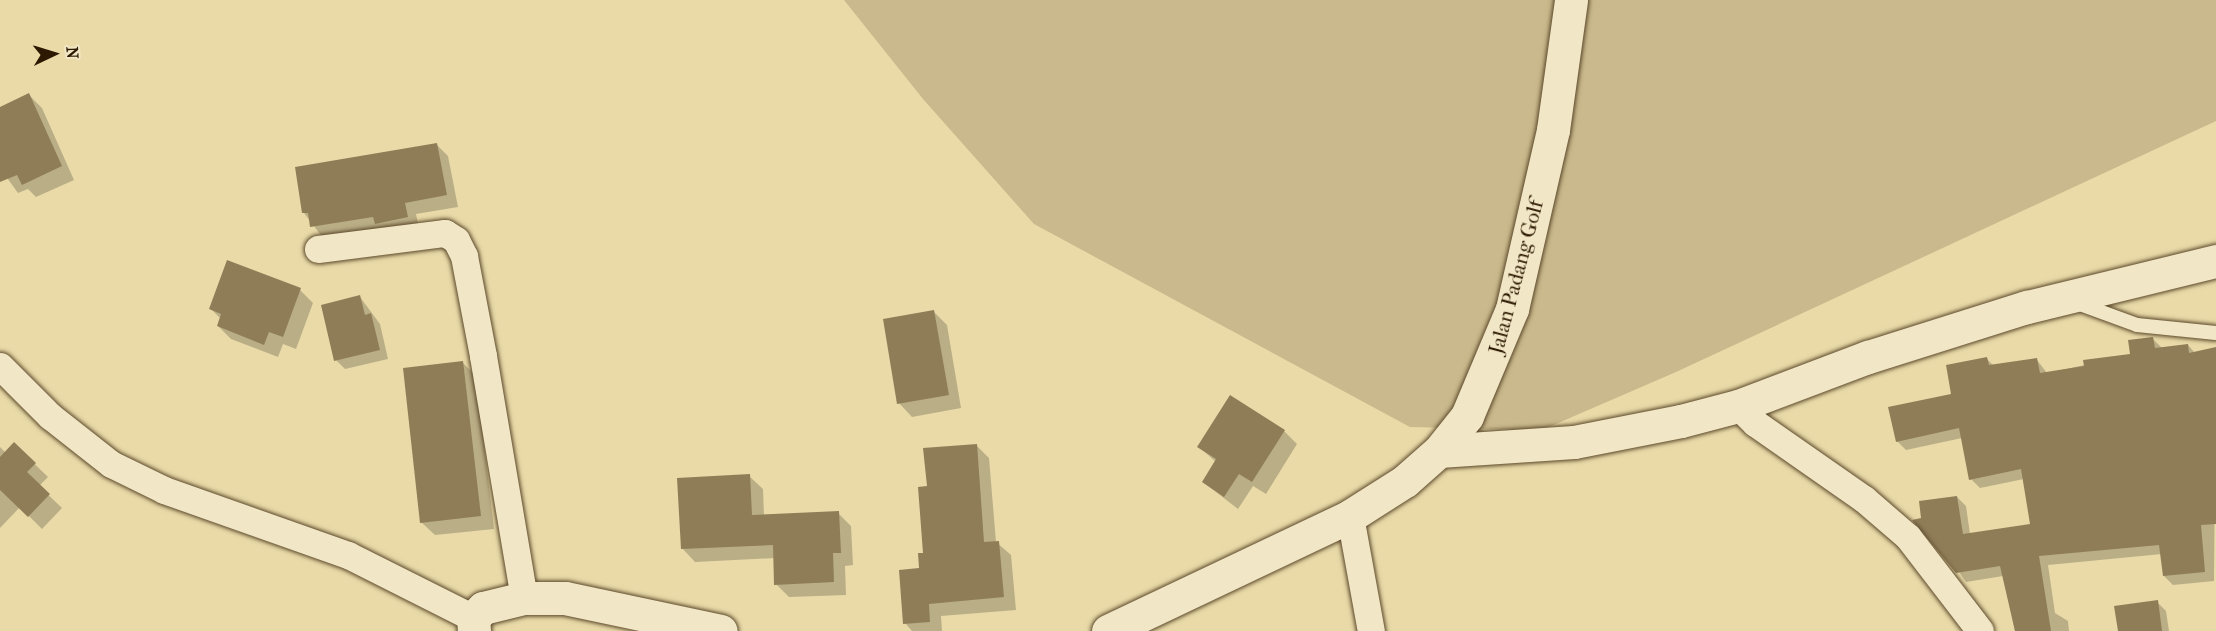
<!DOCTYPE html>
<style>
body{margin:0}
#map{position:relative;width:2216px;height:631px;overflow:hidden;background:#e9daa8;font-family:"IM FELL French Canon",serif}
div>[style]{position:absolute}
.green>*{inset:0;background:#c9b98c}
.shadow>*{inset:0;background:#0003}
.building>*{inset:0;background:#8f7d58}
.roads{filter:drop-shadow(0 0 2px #5c492b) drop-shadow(0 0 2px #5c492b)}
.service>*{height:14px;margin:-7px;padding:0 7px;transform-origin:7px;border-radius:7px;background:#f1e7c6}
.minor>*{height:27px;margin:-13.5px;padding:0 13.5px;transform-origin:13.5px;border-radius:13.5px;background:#f1e7c6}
.tertiary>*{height:33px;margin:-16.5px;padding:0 16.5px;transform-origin:16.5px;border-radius:16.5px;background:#f1e7c6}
span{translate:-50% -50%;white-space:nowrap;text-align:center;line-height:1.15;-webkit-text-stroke:4.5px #f1e7c6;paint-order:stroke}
.street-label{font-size:21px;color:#2d1901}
.north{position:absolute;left:24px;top:24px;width:60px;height:60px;-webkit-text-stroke:4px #f1e7c6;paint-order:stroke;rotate:86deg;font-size:16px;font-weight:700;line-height:24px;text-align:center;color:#2d1901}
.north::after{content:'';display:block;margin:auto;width:21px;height:27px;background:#2d1901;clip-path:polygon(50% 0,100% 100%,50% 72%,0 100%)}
</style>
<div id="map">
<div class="green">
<i style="clip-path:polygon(844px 0,2216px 0,2216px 121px,1676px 372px,1542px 430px,1410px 427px,1034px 224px,923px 99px)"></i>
</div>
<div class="shadow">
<i style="clip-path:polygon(29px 95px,42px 108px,74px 180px,36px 197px,28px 189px,18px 193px,0 168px,0 108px)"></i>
<i style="clip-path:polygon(436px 144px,448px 156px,458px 207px,416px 214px,419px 228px,323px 238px,304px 213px)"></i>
<i style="clip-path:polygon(300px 290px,313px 303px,296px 349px,283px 344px,278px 357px,231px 339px,218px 326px,221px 319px,210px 308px)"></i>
<i style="clip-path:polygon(360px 297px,380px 324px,388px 359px,345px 369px,336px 360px)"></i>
<i style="clip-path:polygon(934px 312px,947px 325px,961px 408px,912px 417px,899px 403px)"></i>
<i style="clip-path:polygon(2152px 338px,2162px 348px,2188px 345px,2195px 353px,2216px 349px,2214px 581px,2173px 585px,2164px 576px,2162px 554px,2048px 565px,2055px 613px,2068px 621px,2069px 631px,2015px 631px,2003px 576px,1966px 582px,1923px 519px,1957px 497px,1966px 506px,1970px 534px,2031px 526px,2024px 479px,1980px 488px,1971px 479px,1962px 438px,1906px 450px,1897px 441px,1953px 395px,1987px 359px,1994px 366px,2037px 360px,2047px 373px,2132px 355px)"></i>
<i style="clip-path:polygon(463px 363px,476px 376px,494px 529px,435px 535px,421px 522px)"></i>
<i style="clip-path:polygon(1284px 431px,1297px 444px,1266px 494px,1253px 486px,1238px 509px,1203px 482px,1216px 462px,1199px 447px)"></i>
<i style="clip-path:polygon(14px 444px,48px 477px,39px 486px,62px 508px,42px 529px,20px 507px,0 528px,0 447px,6px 453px)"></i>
<i style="clip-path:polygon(976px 445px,989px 458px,996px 542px,1011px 555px,1016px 610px,941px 616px,942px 631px,912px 631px,905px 623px,924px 554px,928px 487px)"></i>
<i style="clip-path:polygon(749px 476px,763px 489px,764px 516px,838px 513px,851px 526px,853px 565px,845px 566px,846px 595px,789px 597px,776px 584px,775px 558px,695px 562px,682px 548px)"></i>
<i style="clip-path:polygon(2157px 602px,2166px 611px,2169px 631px,2119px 631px)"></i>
</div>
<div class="building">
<i style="clip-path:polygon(29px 93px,62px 166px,22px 185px,17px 175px,0 182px,0 107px)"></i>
<i style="clip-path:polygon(437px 143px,447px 195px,405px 203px,408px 217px,375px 224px,373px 217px,310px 227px,308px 213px,302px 213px,295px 167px)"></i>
<i style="clip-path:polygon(227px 260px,301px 288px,283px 337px,269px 332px,264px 345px,217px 326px,221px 314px,209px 309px)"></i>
<i style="clip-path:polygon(360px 295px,365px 315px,371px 313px,380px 350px,334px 361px,321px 305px)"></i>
<i style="clip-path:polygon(934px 310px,949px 395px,897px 404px,883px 319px)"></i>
<i style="clip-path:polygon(2153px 337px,2155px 348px,2188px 344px,2189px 353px,2216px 347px,2216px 524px,2201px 525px,2205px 572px,2163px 576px,2159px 545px,2039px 556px,2051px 631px,2015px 631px,2000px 566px,1956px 573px,1912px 520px,1921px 518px,1919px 501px,1957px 496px,1963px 534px,2030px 524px,2021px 469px,1969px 480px,1959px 428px,1896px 442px,1888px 407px,1951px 394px,1946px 365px,1987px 357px,1989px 365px,2037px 358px,2040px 373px,2084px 366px,2083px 360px,2130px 354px,2128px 340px)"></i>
<i style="clip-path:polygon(463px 361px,481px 516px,420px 523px,403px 368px)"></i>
<i style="clip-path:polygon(1230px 395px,1285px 430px,1252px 482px,1239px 474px,1224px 497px,1202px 482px,1216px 459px,1197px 447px)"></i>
<i style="clip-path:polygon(14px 442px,36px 463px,27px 472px,50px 494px,28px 517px,0 490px,0 457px)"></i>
<i style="clip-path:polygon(977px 444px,984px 542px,999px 541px,1004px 597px,929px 604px,930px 622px,903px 624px,899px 570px,919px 568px,918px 553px,923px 553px,918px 487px,927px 486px,923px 448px)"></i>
<i style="clip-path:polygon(750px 474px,752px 515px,839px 511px,841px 553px,833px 553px,834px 582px,774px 585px,773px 545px,681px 549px,677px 478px)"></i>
<i style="clip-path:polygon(2158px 600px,2162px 631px,2118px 631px,2114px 606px)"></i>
</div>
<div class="roads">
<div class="service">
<i style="left:2077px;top:303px;width:64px;rotate:20.1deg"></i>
<i style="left:2137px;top:325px;width:79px;rotate:5.8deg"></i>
</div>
<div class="minor">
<i style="left:318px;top:249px;width:128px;rotate:-7.2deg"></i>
<i style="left:445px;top:233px;width:13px;rotate:32deg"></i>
<i style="left:456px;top:240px;width:18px;rotate:63deg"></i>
<i style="left:464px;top:256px;width:102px;rotate:79.2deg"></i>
<i style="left:483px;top:356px;width:245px;rotate:80.4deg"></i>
<i style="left:0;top:366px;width:71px;rotate:45deg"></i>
<i style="left:50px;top:416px;width:78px;rotate:38.2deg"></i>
<i style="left:111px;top:464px;width:59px;rotate:26.1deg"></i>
<i style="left:164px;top:490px;width:195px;rotate:19.5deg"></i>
<i style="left:348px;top:555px;width:140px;rotate:26.7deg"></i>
<i style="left:1738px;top:406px;width:24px;rotate:45deg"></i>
<i style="left:1755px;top:423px;width:133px;rotate:34.9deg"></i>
<i style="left:1864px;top:499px;width:58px;rotate:40.8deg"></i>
<i style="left:1908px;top:537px;width:118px;rotate:52.5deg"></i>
<i style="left:1350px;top:516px;width:117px;rotate:79.7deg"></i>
</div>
<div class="tertiary">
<i style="left:1439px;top:451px;width:135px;rotate:-3.8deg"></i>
<i style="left:1574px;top:442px;width:109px;rotate:-11.1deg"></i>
<i style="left:1681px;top:421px;width:59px;rotate:-14.7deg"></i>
<i style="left:1738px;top:406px;width:139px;rotate:-20.7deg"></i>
<i style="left:1868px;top:357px;width:167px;rotate:-17.5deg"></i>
<i style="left:2027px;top:307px;width:195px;rotate:-13.7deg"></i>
<i style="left:474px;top:631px;width:13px;rotate:-94deg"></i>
<i style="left:473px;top:618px;width:14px;rotate:-45deg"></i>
<i style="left:483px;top:608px;width:42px;rotate:-13.7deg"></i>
<i style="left:524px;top:598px;width:41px"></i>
<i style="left:565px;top:598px;width:159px;rotate:11.9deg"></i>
<i style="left:1108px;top:631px;width:268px;rotate:-25.4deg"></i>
<i style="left:1350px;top:516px;width:65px;rotate:-32.5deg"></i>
<i style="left:1405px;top:481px;width:45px;rotate:-41.4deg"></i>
<i style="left:1439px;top:451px;width:45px;rotate:-51.3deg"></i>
<i style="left:1467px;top:416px;width:116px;rotate:-67.2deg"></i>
<i style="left:1512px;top:309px;width:184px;rotate:-77.1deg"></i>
<i style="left:1553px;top:130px;width:131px;rotate:-82.1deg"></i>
</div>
</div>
<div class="street-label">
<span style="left:1516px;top:277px;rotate:-75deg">Jalan Padang Golf</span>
</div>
<div class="north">N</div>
</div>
